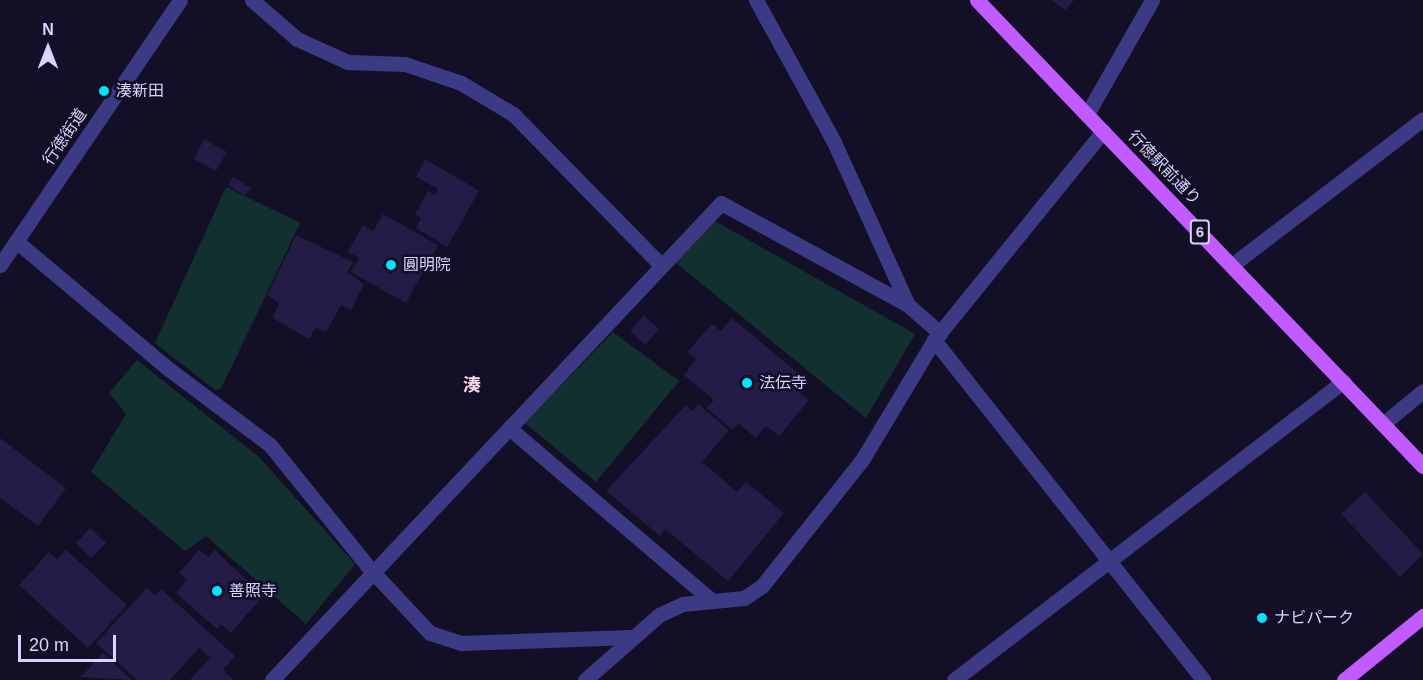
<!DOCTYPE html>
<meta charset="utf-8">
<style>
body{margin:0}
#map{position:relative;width:1423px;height:680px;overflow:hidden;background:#130f26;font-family:Arial,"Noto Sans JP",sans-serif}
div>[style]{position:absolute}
.green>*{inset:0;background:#12302f}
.building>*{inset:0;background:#241b47}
.service>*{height:15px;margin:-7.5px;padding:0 7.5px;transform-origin:7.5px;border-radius:7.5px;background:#3d3a85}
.minor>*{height:15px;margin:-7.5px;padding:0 7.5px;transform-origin:7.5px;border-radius:7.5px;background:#3d3a85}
.tertiary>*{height:15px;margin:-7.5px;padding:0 7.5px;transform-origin:7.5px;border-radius:7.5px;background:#3d3a85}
.primary>*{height:15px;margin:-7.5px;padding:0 7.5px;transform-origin:7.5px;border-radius:7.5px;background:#c25bff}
.dots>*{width:16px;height:16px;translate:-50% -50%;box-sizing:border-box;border:3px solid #130f26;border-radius:50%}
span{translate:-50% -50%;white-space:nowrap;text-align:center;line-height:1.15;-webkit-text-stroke:5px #130f26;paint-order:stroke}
.shield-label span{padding:2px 4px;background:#130f26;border:2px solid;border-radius:4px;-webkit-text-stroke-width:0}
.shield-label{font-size:15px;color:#d9d4ff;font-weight:700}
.poi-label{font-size:16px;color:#d9d4ff}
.left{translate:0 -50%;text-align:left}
.street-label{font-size:16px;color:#d9d4ff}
.neighbourhood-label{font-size:18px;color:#ffd6f0;font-weight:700}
.north{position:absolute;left:18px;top:18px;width:60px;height:60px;-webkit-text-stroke:4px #130f26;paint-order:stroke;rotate:0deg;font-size:16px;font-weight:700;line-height:24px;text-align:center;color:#d9d4ff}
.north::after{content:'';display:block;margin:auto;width:21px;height:27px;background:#d9d4ff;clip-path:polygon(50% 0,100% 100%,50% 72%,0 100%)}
.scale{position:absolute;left:18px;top:635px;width:98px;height:27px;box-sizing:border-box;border:3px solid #d9d4ff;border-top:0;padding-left:8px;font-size:18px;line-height:21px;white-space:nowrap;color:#d9d4ff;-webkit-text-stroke:4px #130f26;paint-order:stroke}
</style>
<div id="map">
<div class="green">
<i style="clip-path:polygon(226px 187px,300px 223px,221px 389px,215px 390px,155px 343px)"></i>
<i style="clip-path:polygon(715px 221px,915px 334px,866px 418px,676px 263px)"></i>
<i style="clip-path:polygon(613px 332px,679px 381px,596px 482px,525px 423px)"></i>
<i style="clip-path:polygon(137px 360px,258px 456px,355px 564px,306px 624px,206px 536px,185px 551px,91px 472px,126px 414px,109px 393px)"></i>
</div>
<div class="building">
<i style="clip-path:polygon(1052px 0,1074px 0,1065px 10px)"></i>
<i style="clip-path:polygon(204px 139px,227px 152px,216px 171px,194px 159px)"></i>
<i style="clip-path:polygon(425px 159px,479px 191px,447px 247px,416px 228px,421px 218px,415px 214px,428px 191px,435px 195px,438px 189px,416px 177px)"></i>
<i style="clip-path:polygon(233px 177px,251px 188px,245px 196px,228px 185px)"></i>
<i style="clip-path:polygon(383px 214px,438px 245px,406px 303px,351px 272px,359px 258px,348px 252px,363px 225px,373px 231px)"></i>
<i style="clip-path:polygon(296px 235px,353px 262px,347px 272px,364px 284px,351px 310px,341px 305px,326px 332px,315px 328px,309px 339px,273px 318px,279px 303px,267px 295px)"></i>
<i style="clip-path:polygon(644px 315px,659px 329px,645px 345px,630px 331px)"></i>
<i style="clip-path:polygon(732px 318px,804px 378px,795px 389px,809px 400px,779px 436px,766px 426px,756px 438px,738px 423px,733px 430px,706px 408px,714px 400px,684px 375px,696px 359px,687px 352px,712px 324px,721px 331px)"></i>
<i style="clip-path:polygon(698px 404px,729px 430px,702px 462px,737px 492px,746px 482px,784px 513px,728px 581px,665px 529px,660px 536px,606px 491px,686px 405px,692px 411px)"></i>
<i style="clip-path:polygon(0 438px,66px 488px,38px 526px,0 498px)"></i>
<i style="clip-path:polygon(1365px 492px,1423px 554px,1400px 577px,1341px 514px)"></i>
<i style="clip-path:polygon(90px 528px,106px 543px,91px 558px,76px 543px)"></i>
<i style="clip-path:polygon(66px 550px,127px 605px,88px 648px,19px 585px,49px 552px,57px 559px)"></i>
<i style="clip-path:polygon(199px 550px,208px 557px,215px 550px,263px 596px,231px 633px,221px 624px,217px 629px,176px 593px,187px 580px,179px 573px)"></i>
<i style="clip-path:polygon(147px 588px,155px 595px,161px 589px,235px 656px,223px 670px,234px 680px,190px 680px,210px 658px,199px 648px,170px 680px,137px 680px,96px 643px)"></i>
<i style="clip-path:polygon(103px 653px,132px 680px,81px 677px)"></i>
</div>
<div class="service">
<i style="left:252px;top:0;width:60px;rotate:40.9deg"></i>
<i style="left:297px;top:39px;width:56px;rotate:24.3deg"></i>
<i style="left:348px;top:62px;width:57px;rotate:2deg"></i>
<i style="left:405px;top:64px;width:59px;rotate:18.7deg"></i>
<i style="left:461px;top:83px;width:61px;rotate:30.8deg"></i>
<i style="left:513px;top:114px;width:211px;rotate:45.6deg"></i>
<i style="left:756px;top:0;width:162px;rotate:61.2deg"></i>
<i style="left:834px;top:142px;width:179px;rotate:65.6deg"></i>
<i style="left:16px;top:241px;width:196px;rotate:40deg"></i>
<i style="left:166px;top:367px;width:130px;rotate:36.9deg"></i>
<i style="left:270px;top:445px;width:161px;rotate:51.1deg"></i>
<i style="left:371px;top:570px;width:86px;rotate:46.9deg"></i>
<i style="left:430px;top:633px;width:33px;rotate:18deg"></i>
<i style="left:461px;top:643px;width:170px;rotate:-2deg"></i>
<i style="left:509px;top:428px;width:265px;rotate:40.4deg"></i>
<i style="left:272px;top:680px;width:655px;rotate:-46.73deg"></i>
<i style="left:721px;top:203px;width:213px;rotate:28.6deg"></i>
<i style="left:908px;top:305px;width:43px;rotate:41.2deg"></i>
</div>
<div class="minor">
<i style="left:1087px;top:114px;width:131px;rotate:-60.3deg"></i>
<i style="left:1232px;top:265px;width:240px;rotate:-37.4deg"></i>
<i style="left:934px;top:340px;width:434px;rotate:51.6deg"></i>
<i style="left:1384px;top:423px;width:50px;rotate:-39.4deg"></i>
<i style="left:585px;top:680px;width:98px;rotate:-41.3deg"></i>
<i style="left:659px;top:615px;width:26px;rotate:-25deg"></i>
<i style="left:683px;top:604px;width:61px;rotate:-5.6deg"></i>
<i style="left:744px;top:598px;width:22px;rotate:-34deg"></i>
<i style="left:762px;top:586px;width:161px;rotate:-51.6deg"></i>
<i style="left:862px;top:460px;width:140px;rotate:-59deg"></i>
<i style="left:934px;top:340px;width:269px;rotate:-51deg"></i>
<i style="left:954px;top:680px;width:491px;rotate:-37.5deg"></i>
</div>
<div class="tertiary">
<i style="left:0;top:265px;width:320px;rotate:-55.8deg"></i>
</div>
<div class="primary">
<i style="left:977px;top:0;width:645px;rotate:46.26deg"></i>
<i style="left:1344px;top:680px;width:102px;rotate:-39deg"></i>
</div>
<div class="dots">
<i style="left:104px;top:91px;background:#00e5ff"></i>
<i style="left:391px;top:265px;background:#00e5ff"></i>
<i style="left:747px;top:383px;background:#00e5ff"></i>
<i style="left:217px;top:591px;background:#00e5ff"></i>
<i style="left:1262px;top:618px;background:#00e5ff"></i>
</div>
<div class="shield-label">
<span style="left:1200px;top:232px">6</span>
</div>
<div class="poi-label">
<span class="left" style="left:116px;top:91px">湊新田</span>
<span class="left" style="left:403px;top:265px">圓明院</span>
<span class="left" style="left:759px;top:383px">法伝寺</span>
<span class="left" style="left:229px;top:591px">善照寺</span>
<span class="left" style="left:1274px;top:618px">ナビパーク</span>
</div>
<div class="street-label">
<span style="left:65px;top:137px;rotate:-56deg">行徳街道</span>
<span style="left:1164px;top:168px;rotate:46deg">行徳駅前通り</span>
</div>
<div class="neighbourhood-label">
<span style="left:472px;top:385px">湊</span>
</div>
<div class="north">N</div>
<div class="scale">20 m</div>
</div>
